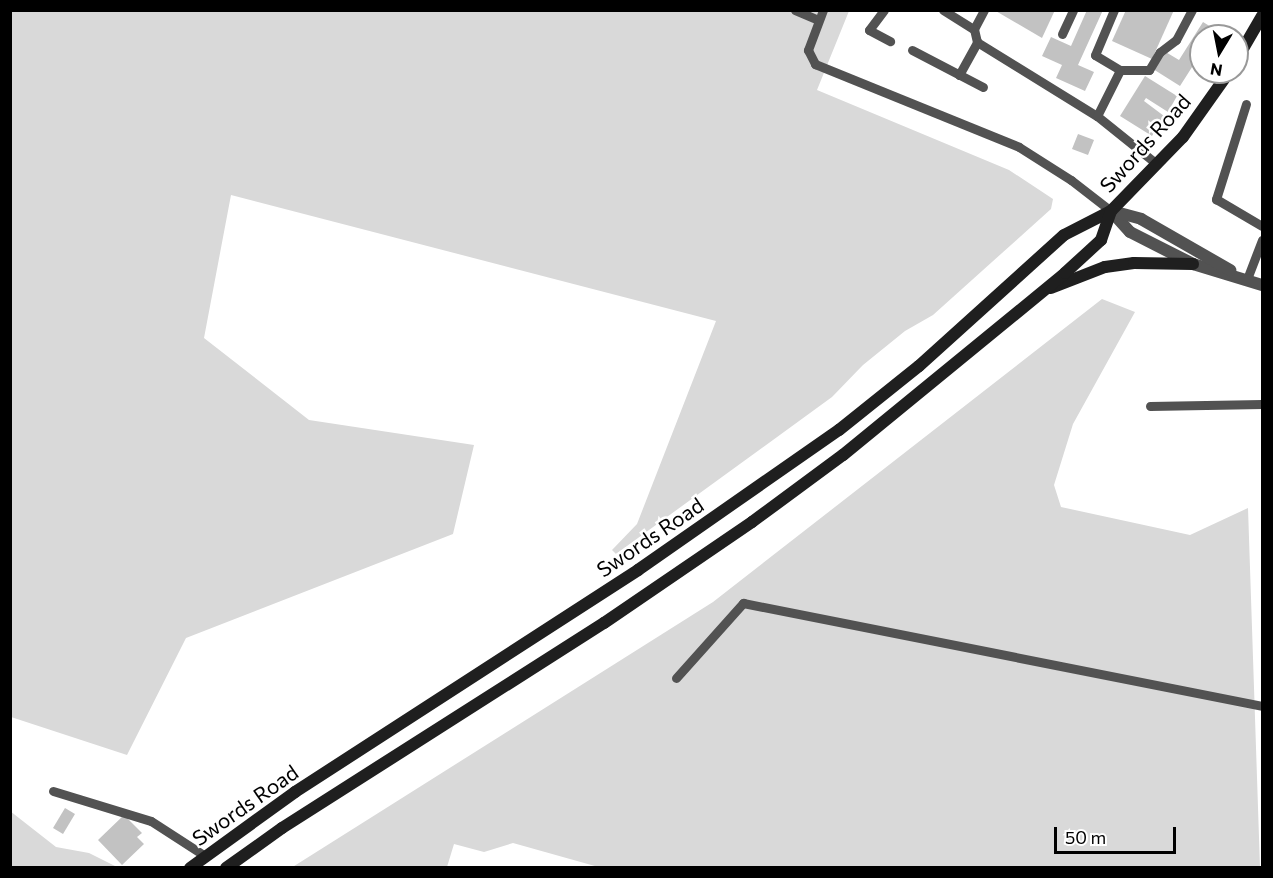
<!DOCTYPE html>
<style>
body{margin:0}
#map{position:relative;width:1273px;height:878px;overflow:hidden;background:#fff;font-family:Commissioner,sans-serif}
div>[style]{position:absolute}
.green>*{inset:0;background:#d9d9d9}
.building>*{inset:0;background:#c2c2c2}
.service>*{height:9px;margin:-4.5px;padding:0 4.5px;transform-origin:4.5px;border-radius:4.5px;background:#525252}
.tertiary>*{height:12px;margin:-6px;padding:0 6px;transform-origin:6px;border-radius:6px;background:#525252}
.secondary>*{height:12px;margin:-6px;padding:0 6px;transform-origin:6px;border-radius:6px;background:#1f1f1f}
span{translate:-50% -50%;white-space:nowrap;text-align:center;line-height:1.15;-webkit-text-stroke:5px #fff;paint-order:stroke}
.street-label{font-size:21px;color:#000}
.frame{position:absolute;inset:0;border:12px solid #000;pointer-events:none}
.north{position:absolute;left:1189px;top:24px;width:60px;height:60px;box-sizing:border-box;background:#fff;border:2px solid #999;border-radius:50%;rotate:190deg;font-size:16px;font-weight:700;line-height:24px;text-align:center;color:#000}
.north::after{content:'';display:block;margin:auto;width:21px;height:27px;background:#000;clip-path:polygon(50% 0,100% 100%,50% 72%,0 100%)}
.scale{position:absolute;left:1054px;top:827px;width:122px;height:27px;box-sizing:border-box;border:3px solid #000;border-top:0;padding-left:8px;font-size:18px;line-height:21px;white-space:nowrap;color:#000;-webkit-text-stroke:4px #fff;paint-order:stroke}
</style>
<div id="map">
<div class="green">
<i style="clip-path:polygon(11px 11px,849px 11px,817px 90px,1009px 170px,1053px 199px,1051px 209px,933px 315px,905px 331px,863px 365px,832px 397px,616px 554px,612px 550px,637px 524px,716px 321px,231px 195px,204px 338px,309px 420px,474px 445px,453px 534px,186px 638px,127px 755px,11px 717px)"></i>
<i style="clip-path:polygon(1102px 299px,1135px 312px,1073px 424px,1054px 485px,1061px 507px,1190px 535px,1248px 508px,1260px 867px,602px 868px,513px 843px,484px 852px,454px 844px,447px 867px,291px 868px,713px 602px)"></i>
<i style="clip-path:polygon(10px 811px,56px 847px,89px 853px,117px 867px,11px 867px)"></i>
</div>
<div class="building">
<i style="clip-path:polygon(994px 10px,1055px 10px,1042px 38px)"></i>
<i style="clip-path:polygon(1087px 10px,1103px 10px,1078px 65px,1094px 72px,1085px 91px,1056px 78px,1062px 65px,1042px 56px,1051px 37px,1071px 46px)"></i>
<i style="clip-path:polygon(1126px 10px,1174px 10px,1152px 59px,1112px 41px)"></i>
<i style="clip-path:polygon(1203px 22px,1216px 30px,1212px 36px,1201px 36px,1201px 53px,1180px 86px,1153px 69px,1164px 51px,1179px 60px)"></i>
<i style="clip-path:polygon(1145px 76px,1177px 96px,1168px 112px,1146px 98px,1144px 101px,1164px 116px,1152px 136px,1120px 116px)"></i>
<i style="clip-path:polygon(1078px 134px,1094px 140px,1088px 155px,1072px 149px)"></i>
<i style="clip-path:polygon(65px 808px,75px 814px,63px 834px,53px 828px)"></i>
<i style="clip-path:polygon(124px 815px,142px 833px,137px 837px,144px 844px,122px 865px,98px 840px)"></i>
</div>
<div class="service">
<i style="left:795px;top:10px;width:25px;rotate:23deg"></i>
<i style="left:823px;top:10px;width:43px;rotate:110.6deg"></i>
<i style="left:808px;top:50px;width:16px;rotate:63deg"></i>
<i style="left:815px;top:64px;width:220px;rotate:22.1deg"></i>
<i style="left:1019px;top:147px;width:62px;rotate:32.4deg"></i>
<i style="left:1071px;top:180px;width:51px;rotate:37.8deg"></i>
<i style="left:884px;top:10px;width:25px;rotate:127deg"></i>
<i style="left:869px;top:30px;width:24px;rotate:28deg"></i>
<i style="left:943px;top:10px;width:36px;rotate:32deg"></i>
<i style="left:984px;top:10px;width:21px;rotate:118deg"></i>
<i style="left:974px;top:29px;width:13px;rotate:77deg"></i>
<i style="left:977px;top:42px;width:141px;rotate:31.7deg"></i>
<i style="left:1097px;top:116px;width:77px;rotate:38.7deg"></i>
<i style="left:1062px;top:34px;width:26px;rotate:-65deg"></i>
<i style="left:912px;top:50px;width:80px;rotate:27.5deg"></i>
<i style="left:1120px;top:70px;width:29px"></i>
<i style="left:1149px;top:70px;width:21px;rotate:-59deg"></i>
<i style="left:1160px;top:52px;width:20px;rotate:-37deg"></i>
<i style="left:1176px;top:40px;width:34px;rotate:-62deg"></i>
<i style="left:959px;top:75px;width:38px;rotate:-61deg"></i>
<i style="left:1246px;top:104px;width:100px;rotate:107.5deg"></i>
<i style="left:1216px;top:199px;width:53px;rotate:30.4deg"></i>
<i style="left:1097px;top:116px;width:51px;rotate:-63.4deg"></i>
<i style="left:1120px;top:70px;width:29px;rotate:-149deg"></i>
<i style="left:1095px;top:55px;width:49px;rotate:-67.1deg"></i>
<i style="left:1247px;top:279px;width:42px;rotate:-69deg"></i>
<i style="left:1150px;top:406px;width:112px;rotate:-1deg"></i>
<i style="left:676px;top:678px;width:101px;rotate:-48.2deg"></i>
<i style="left:743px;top:603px;width:529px;rotate:11.22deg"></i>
<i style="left:53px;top:791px;width:102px;rotate:17deg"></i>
<i style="left:151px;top:821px;width:64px;rotate:32.9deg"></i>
</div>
<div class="tertiary">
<i style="left:1111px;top:211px;width:28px;rotate:48deg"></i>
<i style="left:1130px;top:232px;width:71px;rotate:26.9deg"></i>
<i style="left:1193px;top:264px;width:72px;rotate:16.9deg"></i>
<i style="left:1112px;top:211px;width:30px;rotate:15deg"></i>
<i style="left:1141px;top:219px;width:103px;rotate:29.8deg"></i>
</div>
<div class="secondary">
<i style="left:1237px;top:59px;width:50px;rotate:-59.8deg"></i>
<i style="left:1051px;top:288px;width:58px;rotate:-21.3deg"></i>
<i style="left:1105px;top:267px;width:29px;rotate:-8deg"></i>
<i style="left:1134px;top:263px;width:59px;rotate:1deg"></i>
<i style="left:190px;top:868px;width:130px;rotate:-35.9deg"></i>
<i style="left:295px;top:792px;width:409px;rotate:-32.9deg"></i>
<i style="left:638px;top:570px;width:245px;rotate:-34.9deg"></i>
<i style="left:839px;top:430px;width:102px;rotate:-38.7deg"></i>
<i style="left:919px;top:366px;width:195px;rotate:-42.1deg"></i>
<i style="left:1064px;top:235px;width:53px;rotate:-27.1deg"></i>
<i style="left:1111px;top:211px;width:103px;rotate:-45.8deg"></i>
<i style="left:1183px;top:137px;width:80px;rotate:-54.7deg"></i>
<i style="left:226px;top:868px;width:69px;rotate:-35.5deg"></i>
<i style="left:282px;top:828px;width:382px;rotate:-32.5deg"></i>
<i style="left:604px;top:623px;width:179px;rotate:-34.3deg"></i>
<i style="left:752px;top:522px;width:113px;rotate:-36.4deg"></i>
<i style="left:843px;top:455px;width:287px;rotate:-39.3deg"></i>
<i style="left:1065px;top:273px;width:49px;rotate:-42.5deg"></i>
<i style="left:1101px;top:240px;width:31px;rotate:-71deg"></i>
</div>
<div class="street-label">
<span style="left:1145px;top:143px;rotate:-48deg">Swords Road</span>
<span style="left:650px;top:537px;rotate:-34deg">Swords Road</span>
<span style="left:245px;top:805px;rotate:-35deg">Swords Road</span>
</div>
<div class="frame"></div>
<div class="north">N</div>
<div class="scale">50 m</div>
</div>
